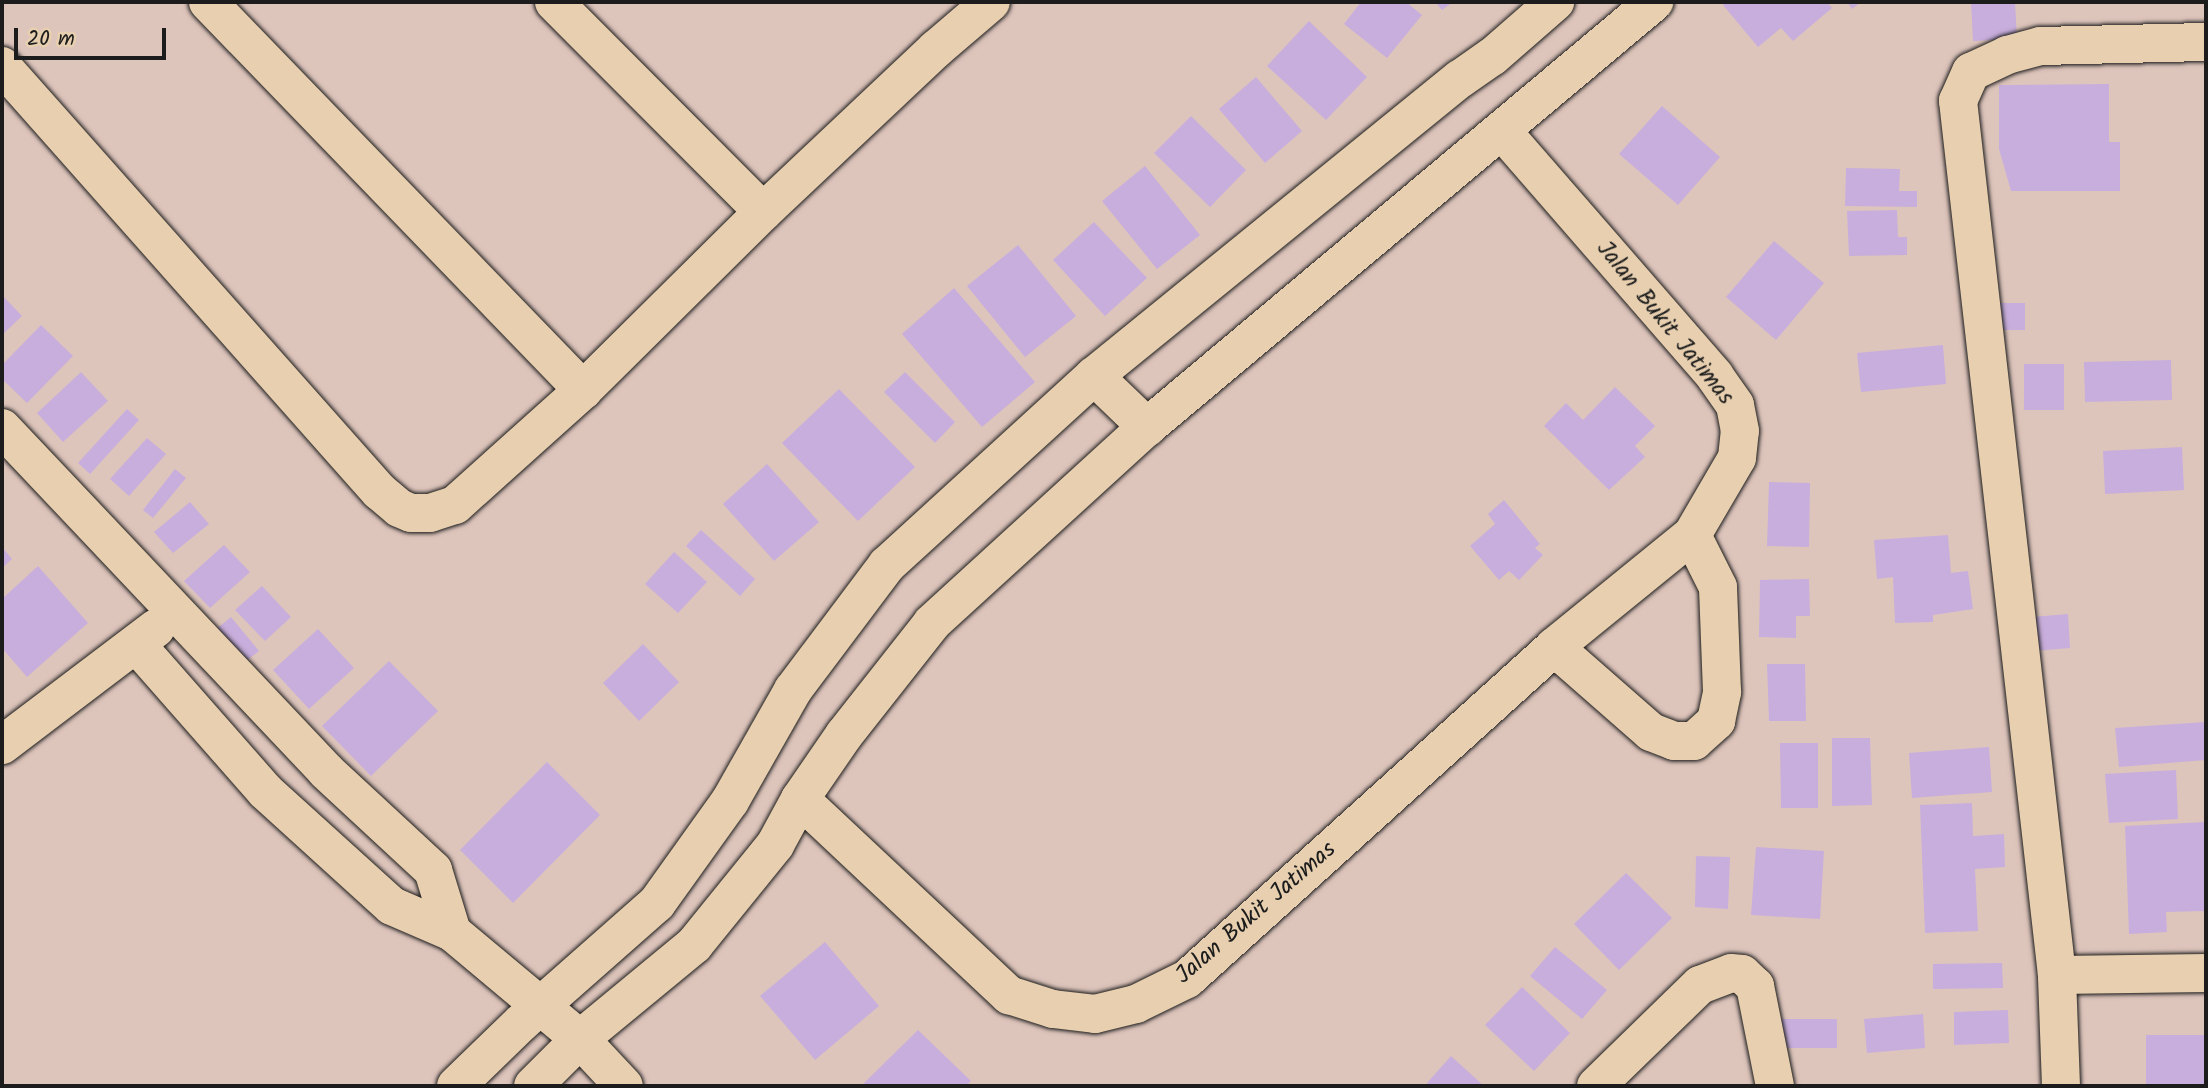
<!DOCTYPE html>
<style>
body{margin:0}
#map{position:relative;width:2208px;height:1088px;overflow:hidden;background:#dec5bc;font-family:Kalam,sans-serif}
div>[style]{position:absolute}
.building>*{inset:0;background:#c8aedc}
.roads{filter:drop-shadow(0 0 2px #1c1c1c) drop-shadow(0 0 2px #1c1c1c)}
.minor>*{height:38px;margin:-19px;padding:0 19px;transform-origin:19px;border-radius:19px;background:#e7cfaf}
span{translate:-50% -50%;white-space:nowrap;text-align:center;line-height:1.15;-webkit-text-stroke:5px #e7cfaf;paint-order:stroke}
.street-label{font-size:24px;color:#1c1c1c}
.frame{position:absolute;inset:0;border:4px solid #1c1c1c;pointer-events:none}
.scale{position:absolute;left:14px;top:28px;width:152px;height:32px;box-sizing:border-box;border:4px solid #1c1c1c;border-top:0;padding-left:9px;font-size:21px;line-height:24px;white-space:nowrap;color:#1c1c1c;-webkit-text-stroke:5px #e7cfaf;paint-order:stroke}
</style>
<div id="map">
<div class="building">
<i style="clip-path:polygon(1361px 2px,1406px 2px,1422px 15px,1387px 58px,1344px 24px)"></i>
<i style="clip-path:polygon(1435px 2px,1453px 2px,1442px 10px)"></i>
<i style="clip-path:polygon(1727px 2px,1827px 2px,1832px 8px,1793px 41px,1781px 28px,1758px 47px,1723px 5px)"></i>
<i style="clip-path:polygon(1847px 2px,1861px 2px,1852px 9px)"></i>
<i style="clip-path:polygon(1971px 2px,2015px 2px,2017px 39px,1973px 41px)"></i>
<i style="clip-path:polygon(1309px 21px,1367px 77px,1326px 120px,1267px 66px)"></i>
<i style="clip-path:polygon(1256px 77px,1302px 131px,1265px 163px,1219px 109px)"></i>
<i style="clip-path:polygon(2109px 84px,2109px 142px,2120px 142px,2120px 191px,2011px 191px,1999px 149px,1999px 85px)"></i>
<i style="clip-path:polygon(1662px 106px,1720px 157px,1678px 205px,1619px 154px)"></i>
<i style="clip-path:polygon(1191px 116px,1246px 170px,1210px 207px,1154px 153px)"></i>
<i style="clip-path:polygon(1145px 166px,1200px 235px,1157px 269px,1102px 201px)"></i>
<i style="clip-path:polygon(1846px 168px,1900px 169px,1899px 191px,1917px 191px,1917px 207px,1845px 206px)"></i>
<i style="clip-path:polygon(1897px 210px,1898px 237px,1907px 237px,1907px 255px,1849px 256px,1847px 211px)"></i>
<i style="clip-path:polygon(1094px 222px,1147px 278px,1105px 316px,1053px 260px)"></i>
<i style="clip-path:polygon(1774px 241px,1824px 283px,1776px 340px,1726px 297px)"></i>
<i style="clip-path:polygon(1018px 245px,1076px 316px,1025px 357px,967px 286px)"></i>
<i style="clip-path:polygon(954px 288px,1035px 382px,982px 427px,902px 334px)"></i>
<i style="clip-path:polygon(2px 295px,22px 316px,2px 335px)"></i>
<i style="clip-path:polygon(1995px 303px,2025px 303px,2025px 330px,1995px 330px)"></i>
<i style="clip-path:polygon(41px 325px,73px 356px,27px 403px,2px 379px,2px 365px)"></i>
<i style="clip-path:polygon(1943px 345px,1946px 384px,1861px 392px,1857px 353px)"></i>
<i style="clip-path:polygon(2171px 360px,2172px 400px,2085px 402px,2084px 362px)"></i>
<i style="clip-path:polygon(2024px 364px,2064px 364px,2064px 410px,2024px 410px)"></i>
<i style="clip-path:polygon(81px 372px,108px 401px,63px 442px,37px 413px)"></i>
<i style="clip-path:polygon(905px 372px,955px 422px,935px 443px,884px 392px)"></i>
<i style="clip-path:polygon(1615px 387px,1655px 426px,1635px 446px,1645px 457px,1609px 490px,1544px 426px,1566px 403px,1583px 420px)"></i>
<i style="clip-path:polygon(839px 389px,915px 467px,858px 521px,782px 443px)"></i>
<i style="clip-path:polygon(127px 409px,139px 420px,90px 474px,78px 463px)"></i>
<i style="clip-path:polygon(147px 438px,166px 454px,129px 496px,110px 479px)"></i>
<i style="clip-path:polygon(2182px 447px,2184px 490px,2105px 494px,2103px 451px)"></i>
<i style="clip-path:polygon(767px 464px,819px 522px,774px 561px,723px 504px)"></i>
<i style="clip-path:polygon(175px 469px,186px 478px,153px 518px,143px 510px)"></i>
<i style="clip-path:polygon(1769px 482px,1810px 483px,1809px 547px,1767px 546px)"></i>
<i style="clip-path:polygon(1504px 500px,1540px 544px,1535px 548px,1543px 555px,1519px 580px,1509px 571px,1499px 580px,1470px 546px,1495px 524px,1488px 514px)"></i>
<i style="clip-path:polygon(190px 502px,209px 524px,173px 553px,154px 532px)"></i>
<i style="clip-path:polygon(701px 530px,755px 579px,740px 596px,686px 546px)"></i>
<i style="clip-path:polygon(1948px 535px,1951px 573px,1968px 571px,1973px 609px,1933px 615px,1933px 622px,1895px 623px,1893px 577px,1877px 579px,1874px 540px)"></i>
<i style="clip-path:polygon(224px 545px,250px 572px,210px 608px,184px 581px)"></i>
<i style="clip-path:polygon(2px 547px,12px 559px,2px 568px)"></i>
<i style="clip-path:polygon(674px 552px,707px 582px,678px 613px,645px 584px)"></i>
<i style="clip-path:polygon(38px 566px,88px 623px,27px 677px,2px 648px,2px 599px)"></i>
<i style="clip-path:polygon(1809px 579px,1810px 616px,1796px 616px,1796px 638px,1759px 637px,1760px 580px)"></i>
<i style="clip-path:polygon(262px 586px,291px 617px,265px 641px,235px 610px)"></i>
<i style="clip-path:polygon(2068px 614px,2070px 648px,2022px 652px,2019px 618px)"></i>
<i style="clip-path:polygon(231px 617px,259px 651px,236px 669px,209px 635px)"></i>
<i style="clip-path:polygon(318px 629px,354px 668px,309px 709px,273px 670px)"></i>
<i style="clip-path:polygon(643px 644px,679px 682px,639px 721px,603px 683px)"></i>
<i style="clip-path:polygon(389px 661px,438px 711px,371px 776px,322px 726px)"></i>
<i style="clip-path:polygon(1767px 664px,1805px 664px,1806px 721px,1769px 721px)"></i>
<i style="clip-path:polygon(2206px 722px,2206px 760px,2119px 767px,2115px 728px)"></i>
<i style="clip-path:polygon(1832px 738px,1870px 738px,1872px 805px,1832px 806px)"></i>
<i style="clip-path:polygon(1780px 743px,1818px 743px,1818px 808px,1781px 808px)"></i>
<i style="clip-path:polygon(1989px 747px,1992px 792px,1912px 798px,1909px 753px)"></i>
<i style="clip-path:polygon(547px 762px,600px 815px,513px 903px,460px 850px)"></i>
<i style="clip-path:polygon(2176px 770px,2178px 819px,2109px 823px,2105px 774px)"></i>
<i style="clip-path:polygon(1972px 803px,1973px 836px,2004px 834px,2005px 867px,1975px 869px,1978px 931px,1925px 933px,1920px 805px)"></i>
<i style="clip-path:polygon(2206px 822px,2206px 911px,2166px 912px,2167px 932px,2129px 934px,2125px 826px)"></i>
<i style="clip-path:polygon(1756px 847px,1824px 851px,1820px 919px,1751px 915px)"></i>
<i style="clip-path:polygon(1696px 856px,1730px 857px,1728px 909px,1695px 907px)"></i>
<i style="clip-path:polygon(1626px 873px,1672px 918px,1619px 970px,1574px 924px)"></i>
<i style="clip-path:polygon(825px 942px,879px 1006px,815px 1060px,760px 996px)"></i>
<i style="clip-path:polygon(1555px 947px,1607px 990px,1582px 1019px,1530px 976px)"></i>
<i style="clip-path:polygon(2002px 963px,2003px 988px,1933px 989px,1933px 964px)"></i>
<i style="clip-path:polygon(1522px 987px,1570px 1033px,1534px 1071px,1485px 1025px)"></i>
<i style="clip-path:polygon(2008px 1010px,2009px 1043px,1954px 1045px,1954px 1012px)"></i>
<i style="clip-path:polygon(1923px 1014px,1925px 1048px,1867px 1053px,1864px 1019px)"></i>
<i style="clip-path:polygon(1781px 1019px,1837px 1019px,1837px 1048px,1781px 1048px)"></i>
<i style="clip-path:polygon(918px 1030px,971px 1081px,966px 1086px,861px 1086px)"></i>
<i style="clip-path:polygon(2146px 1035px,2206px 1035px,2206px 1086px,2146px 1086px)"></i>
<i style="clip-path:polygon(1451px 1056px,1484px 1086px,1430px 1086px,1427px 1083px)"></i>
</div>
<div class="roads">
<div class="minor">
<i style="left:208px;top:2px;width:540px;rotate:45.98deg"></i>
<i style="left:554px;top:2px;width:296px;rotate:45.1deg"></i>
<i style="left:2px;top:66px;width:568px;rotate:48.43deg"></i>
<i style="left:379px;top:491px;width:26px;rotate:40deg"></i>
<i style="left:399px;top:508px;width:13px;rotate:23deg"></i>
<i style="left:411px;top:513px;width:19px"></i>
<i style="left:430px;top:513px;width:26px;rotate:-18deg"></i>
<i style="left:455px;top:505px;width:172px;rotate:-41.9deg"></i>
<i style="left:583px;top:390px;width:253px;rotate:-44.7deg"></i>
<i style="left:763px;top:212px;width:238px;rotate:-43.3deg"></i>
<i style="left:936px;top:49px;width:72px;rotate:-40.5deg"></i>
<i style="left:1094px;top:376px;width:74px;rotate:43.9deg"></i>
<i style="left:2px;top:428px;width:472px;rotate:46.6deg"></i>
<i style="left:326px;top:771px;width:146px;rotate:42.8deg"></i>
<i style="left:433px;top:870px;width:65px;rotate:73deg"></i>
<i style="left:136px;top:644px;width:196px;rotate:48.7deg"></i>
<i style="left:265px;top:791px;width:171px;rotate:42.2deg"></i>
<i style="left:392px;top:906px;width:65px;rotate:23.4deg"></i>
<i style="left:452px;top:932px;width:167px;rotate:39.9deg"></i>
<i style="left:580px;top:1039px;width:64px;rotate:46.9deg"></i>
<i style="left:1554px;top:647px;width:129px;rotate:41.2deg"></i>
<i style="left:1651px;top:732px;width:25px;rotate:21deg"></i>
<i style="left:1674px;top:741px;width:20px"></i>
<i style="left:1694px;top:741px;width:30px;rotate:-42deg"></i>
<i style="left:1716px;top:721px;width:30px;rotate:-78deg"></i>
<i style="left:1722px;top:692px;width:105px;rotate:-92.2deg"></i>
<i style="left:1718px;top:587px;width:58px;rotate:-116.6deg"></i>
<i style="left:2px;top:745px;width:193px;rotate:-37.2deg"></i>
<i style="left:800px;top:799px;width:287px;rotate:43.2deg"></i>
<i style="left:1009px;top:995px;width:46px;rotate:17.7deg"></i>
<i style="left:1053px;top:1009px;width:42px;rotate:6.8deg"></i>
<i style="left:1095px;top:1014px;width:42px;rotate:-13.7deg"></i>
<i style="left:1136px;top:1004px;width:57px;rotate:-26.1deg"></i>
<i style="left:1187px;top:979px;width:495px;rotate:-42.1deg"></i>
<i style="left:1554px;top:647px;width:178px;rotate:-39.1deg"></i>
<i style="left:1692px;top:535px;width:89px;rotate:-59.7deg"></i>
<i style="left:1737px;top:458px;width:27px;rotate:-84deg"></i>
<i style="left:1740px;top:431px;width:26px;rotate:-101deg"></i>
<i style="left:1735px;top:405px;width:35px;rotate:-125deg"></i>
<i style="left:1715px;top:376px;width:323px;rotate:-131deg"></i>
<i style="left:2057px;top:975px;width:149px;rotate:-0.8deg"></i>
<i style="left:456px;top:1086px;width:91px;rotate:-44.1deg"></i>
<i style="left:521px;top:1023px;width:181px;rotate:-41.4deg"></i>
<i style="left:657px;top:903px;width:125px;rotate:-54.4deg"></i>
<i style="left:730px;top:801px;width:128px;rotate:-60.4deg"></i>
<i style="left:793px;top:690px;width:156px;rotate:-53.1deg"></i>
<i style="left:887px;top:565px;width:280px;rotate:-42.4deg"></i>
<i style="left:1094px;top:376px;width:471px;rotate:-39.1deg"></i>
<i style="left:1460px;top:79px;width:39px;rotate:-35deg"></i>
<i style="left:1492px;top:57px;width:84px;rotate:-41.1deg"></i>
<i style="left:533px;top:1086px;width:66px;rotate:-45deg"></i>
<i style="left:580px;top:1039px;width:148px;rotate:-39.5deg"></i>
<i style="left:694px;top:945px;width:129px;rotate:-51deg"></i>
<i style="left:775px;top:845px;width:52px;rotate:-61.5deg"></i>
<i style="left:800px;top:799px;width:78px;rotate:-55.5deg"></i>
<i style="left:844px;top:735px;width:142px;rotate:-51.8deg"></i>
<i style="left:932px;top:623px;width:291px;rotate:-42.4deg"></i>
<i style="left:1147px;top:427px;width:662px;rotate:-39.97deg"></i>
<i style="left:1596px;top:1086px;width:145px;rotate:-44.2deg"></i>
<i style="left:1700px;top:985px;width:33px;rotate:-21deg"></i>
<i style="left:1731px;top:973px;width:11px;rotate:5deg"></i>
<i style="left:1742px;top:974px;width:18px;rotate:43deg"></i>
<i style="left:1755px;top:986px;width:102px;rotate:78.7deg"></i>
<i style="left:2061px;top:1086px;width:111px;rotate:-92.1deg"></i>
<i style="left:2057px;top:975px;width:880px;rotate:-96.46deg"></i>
<i style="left:1958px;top:101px;width:32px;rotate:-66deg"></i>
<i style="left:1971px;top:72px;width:40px;rotate:-25deg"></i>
<i style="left:2007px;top:55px;width:35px;rotate:-15deg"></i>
<i style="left:2041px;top:46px;width:165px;rotate:-1.4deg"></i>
</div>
</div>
<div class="street-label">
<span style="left:1665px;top:323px;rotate:51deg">Jalan Bukit Jatimas</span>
<span style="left:1256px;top:913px;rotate:-41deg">Jalan Bukit Jatimas</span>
</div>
<div class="frame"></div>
<div class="scale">20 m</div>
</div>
